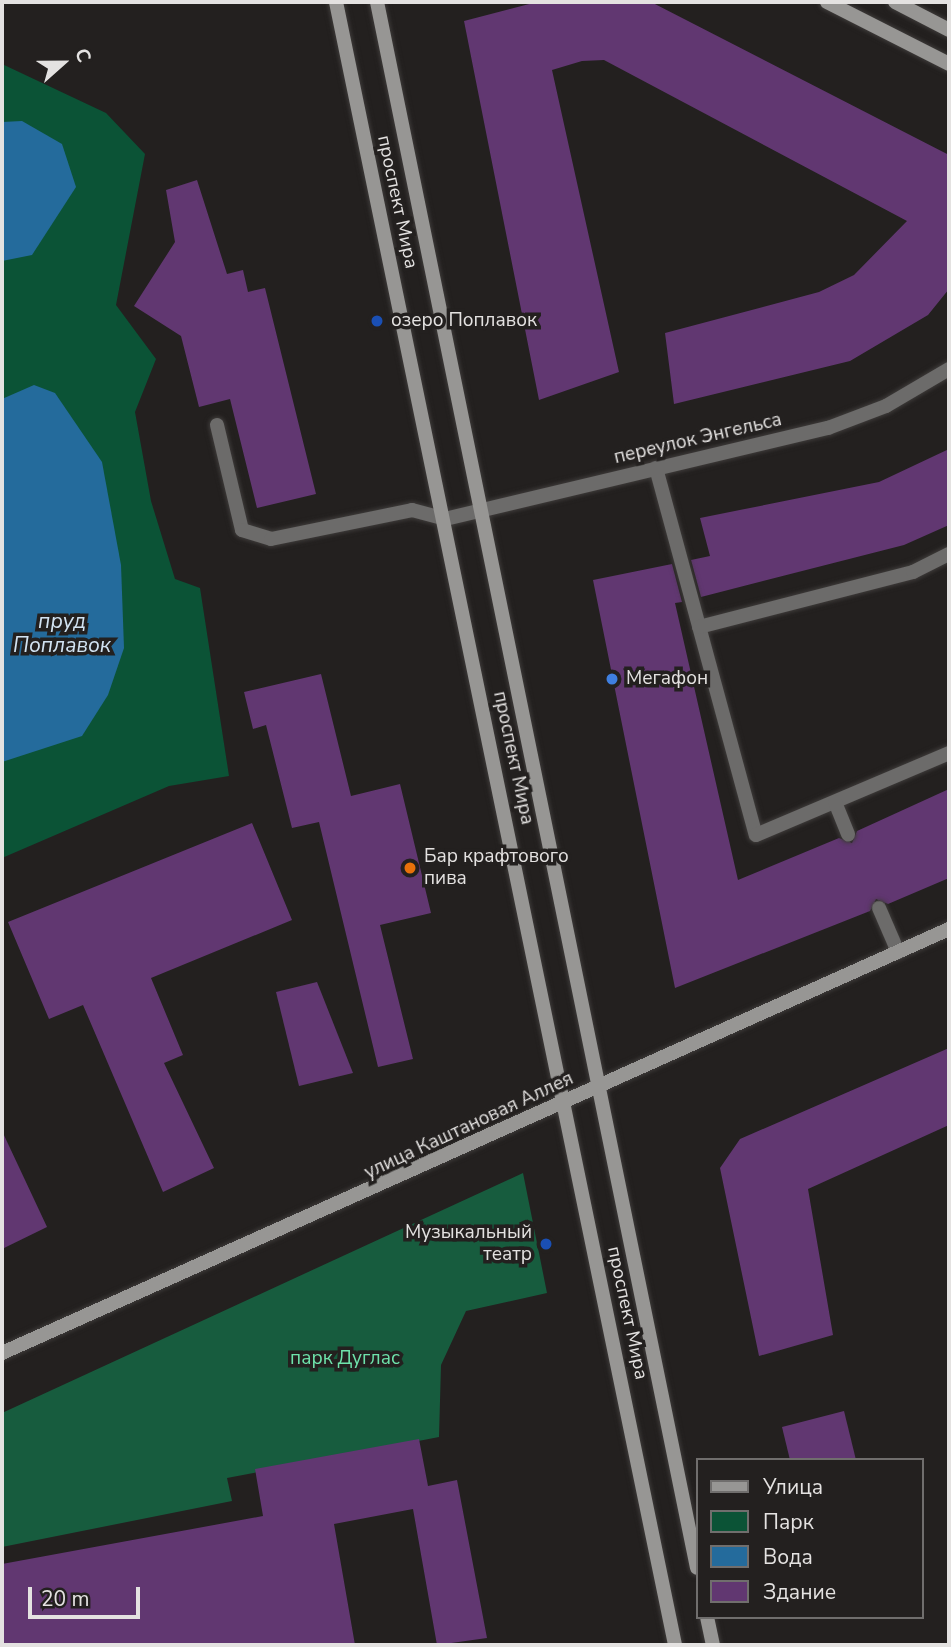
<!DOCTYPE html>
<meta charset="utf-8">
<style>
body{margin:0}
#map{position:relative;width:951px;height:1647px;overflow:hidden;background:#23201f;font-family:"Nunito Sans",sans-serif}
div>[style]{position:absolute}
.green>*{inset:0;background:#0b5336}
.forest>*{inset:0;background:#175c3e}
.water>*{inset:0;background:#246b9c}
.building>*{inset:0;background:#613771}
.roads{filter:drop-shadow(0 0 2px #3e3b3a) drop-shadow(0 0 2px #3e3b3a)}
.lane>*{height:14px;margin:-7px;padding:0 7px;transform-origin:7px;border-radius:7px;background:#6c6b6a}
.street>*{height:14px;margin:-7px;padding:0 7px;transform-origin:7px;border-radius:7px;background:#6c6b6a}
.secondary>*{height:14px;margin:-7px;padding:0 7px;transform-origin:7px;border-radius:7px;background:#979694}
.dots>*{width:19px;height:19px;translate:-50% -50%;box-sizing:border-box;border:4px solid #23201f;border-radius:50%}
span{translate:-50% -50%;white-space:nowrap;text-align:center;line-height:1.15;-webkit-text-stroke:7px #23201f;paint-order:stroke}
.street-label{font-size:19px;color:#e4e2e1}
.poi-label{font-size:19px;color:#e4e2e1}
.left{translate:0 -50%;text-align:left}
.right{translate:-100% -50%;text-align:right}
.park-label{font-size:19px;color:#6ee3ab}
.water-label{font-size:21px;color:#d2e3f2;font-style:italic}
.frame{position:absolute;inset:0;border:4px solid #e4e2e1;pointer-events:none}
.legend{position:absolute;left:696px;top:1458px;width:228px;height:161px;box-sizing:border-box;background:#23201f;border:2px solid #706e6d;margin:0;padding:9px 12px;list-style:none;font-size:21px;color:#e4e2e1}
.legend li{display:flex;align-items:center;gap:14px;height:35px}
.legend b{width:35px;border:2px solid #706e6d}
.north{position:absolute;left:28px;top:28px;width:70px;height:70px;-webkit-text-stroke:5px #23201f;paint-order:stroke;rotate:69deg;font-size:19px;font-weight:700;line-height:28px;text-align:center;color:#e4e2e1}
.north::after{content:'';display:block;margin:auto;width:24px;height:32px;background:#e4e2e1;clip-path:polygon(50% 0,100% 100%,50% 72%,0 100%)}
.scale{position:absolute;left:28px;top:1587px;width:112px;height:32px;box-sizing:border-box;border:4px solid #e4e2e1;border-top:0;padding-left:9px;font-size:21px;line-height:24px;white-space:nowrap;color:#e4e2e1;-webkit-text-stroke:5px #23201f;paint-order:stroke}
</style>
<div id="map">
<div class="green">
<i style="clip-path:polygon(2px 64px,106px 113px,145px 154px,116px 305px,156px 359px,135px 412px,151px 501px,175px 579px,200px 588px,229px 776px,169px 786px,2px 858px)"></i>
</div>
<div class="forest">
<i style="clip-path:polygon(523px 1173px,547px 1293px,466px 1311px,441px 1365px,439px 1437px,227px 1478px,232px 1501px,2px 1547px,2px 1413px)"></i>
</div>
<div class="water">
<i style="clip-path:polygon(22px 121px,62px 144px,76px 187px,32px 255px,2px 261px,2px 122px)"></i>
<i style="clip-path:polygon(34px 385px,55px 393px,102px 462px,121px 565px,124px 648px,108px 695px,82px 736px,2px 762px,2px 399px)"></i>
</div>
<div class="building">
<i style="clip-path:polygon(537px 2px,651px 2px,949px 155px,949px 289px,928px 315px,850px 361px,674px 404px,665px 333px,819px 292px,854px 275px,907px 221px,604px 60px,582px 61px,552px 70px,619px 372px,539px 400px,464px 21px)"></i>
<i style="clip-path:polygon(197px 180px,227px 274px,243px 270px,248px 292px,265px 288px,316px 494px,257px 508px,230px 399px,199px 407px,181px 336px,134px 306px,175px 242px,166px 190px)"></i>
<i style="clip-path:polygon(949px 449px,949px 525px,904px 545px,701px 597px,691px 560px,710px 556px,700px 518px,879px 482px)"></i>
<i style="clip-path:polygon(672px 564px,682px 602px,675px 603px,738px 880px,839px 838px,852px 843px,857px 831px,949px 789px,949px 878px,888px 904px,876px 899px,870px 911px,675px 988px,593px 580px)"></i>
<i style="clip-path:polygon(321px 674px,351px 796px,400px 784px,431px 913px,380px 925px,413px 1059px,378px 1067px,319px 822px,292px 828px,266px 725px,253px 729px,244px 692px)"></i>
<i style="clip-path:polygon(252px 823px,292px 920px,151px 978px,183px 1055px,164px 1063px,214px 1168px,163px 1192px,83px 1005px,49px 1019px,8px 922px)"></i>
<i style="clip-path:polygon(317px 982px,353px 1073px,299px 1086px,276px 992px)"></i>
<i style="clip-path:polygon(949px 1048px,949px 1125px,808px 1189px,833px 1335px,759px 1356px,720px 1168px,740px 1139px)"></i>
<i style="clip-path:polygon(2px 1131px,47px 1227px,2px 1249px)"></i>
<i style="clip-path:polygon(844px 1411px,856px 1460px,790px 1460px,782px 1427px)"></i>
<i style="clip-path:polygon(419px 1439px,428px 1486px,457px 1480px,487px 1638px,437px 1645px,413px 1509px,334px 1524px,355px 1645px,2px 1645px,2px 1564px,263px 1516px,255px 1469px)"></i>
</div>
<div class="roads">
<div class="lane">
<i style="left:217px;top:425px;width:108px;rotate:76.6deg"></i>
<i style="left:242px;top:530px;width:30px;rotate:17deg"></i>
<i style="left:271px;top:539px;width:144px;rotate:-11.6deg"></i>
<i style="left:412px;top:510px;width:34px;rotate:15deg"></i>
<i style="left:656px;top:468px;width:380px;rotate:74.8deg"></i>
<i style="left:756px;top:835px;width:210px;rotate:-23deg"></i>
<i style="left:699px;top:627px;width:221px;rotate:-14.4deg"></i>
<i style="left:913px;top:572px;width:40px;rotate:-26.6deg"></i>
<i style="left:835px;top:802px;width:35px;rotate:68deg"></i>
<i style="left:879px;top:908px;width:48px;rotate:66.6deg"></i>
</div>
<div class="street">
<i style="left:445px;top:519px;width:394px;rotate:-13.4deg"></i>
<i style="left:828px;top:428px;width:62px;rotate:-20.8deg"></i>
<i style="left:886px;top:406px;width:73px;rotate:-30.4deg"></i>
</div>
<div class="secondary">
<i style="left:336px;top:2px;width:1678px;rotate:78.34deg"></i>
<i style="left:377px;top:2px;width:1598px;rotate:78.45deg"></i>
<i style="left:827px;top:2px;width:137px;rotate:26.9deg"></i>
<i style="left:895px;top:2px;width:61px;rotate:27.4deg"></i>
<i style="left:2px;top:1353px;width:1038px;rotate:-24.12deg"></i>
<i style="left:707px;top:1617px;width:29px;rotate:78deg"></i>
</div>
</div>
<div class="dots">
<i style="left:377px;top:321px;background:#1a4fb4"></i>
<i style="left:612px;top:679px;background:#3f7fe0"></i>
<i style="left:410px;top:868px;background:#e8710a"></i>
<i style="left:546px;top:1244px;background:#1a4fb4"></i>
</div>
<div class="street-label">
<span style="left:397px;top:202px;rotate:78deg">проспект Мира</span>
<span style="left:698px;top:439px;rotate:-13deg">переулок Энгельса</span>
<span style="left:513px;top:758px;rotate:78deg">проспект Мира</span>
<span style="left:469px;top:1126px;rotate:-25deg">улица Каштановая Аллея</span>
<span style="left:627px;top:1313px;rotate:78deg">проспект Мира</span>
</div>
<div class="poi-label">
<span class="left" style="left:391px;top:321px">озеро Поплавок</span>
<span class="left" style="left:626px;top:679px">Мегафон</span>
<span class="left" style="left:424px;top:868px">Бар крафтового<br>пива</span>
<span class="right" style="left:532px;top:1244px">Музыкальный<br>театр</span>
</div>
<div class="park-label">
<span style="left:345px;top:1359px">парк Дуглас</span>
</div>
<div class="water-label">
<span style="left:62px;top:633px">пруд<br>Поплавок</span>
</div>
<div class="frame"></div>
<ul class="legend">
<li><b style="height:9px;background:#979694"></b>Улица</li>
<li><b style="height:19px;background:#0b5336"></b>Парк</li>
<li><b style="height:19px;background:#246b9c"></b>Вода</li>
<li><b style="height:19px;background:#613771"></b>Здание</li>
</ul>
<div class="north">С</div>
<div class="scale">20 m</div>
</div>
